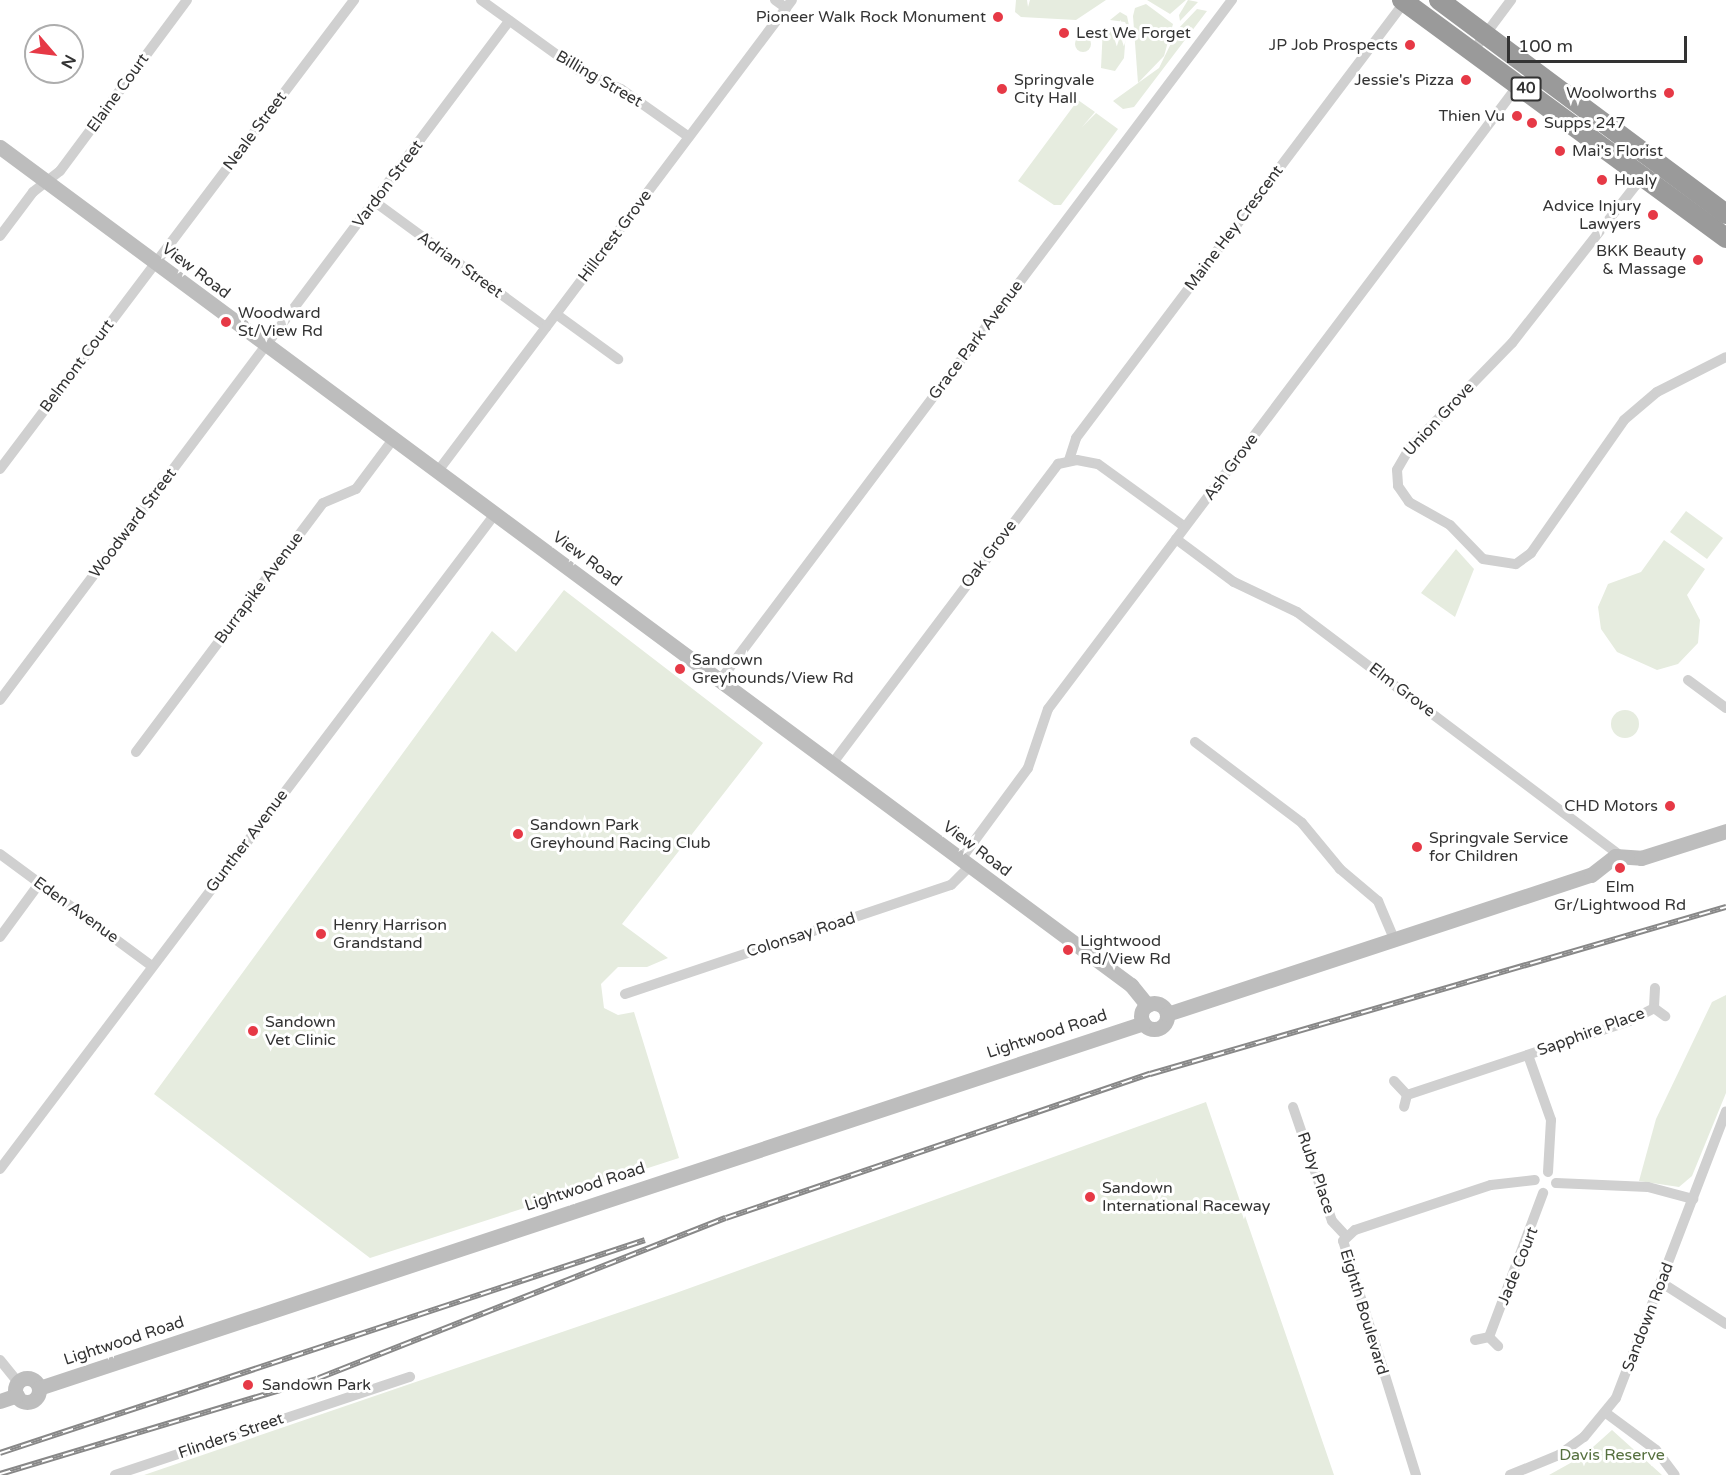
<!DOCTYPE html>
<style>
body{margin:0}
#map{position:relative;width:1726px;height:1475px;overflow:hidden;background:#fff;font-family:"Varela Round",sans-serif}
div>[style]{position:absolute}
.green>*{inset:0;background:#e6ecdf}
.round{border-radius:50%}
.street>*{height:10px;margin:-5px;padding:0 5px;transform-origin:5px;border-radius:5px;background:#d0d0d0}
.secondary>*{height:15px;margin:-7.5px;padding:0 7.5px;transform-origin:7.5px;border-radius:7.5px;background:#bdbdbd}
.secondary>.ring{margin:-7.5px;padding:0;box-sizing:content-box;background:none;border:15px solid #bdbdbd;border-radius:50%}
.highway>*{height:20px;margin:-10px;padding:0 10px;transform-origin:10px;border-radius:10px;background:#9a9a9a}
.rail>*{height:6px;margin-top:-3px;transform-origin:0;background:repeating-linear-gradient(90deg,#fff 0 11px,#888 0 22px);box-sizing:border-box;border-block:2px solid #888}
.dots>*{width:16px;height:16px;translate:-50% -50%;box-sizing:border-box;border:3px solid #fff;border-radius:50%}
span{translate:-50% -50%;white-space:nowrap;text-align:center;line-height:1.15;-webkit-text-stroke:6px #fff;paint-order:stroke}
.shield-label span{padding:2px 4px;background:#fff;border:2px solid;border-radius:4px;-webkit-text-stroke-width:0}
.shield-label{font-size:15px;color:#333;font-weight:700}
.poi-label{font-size:16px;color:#333}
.right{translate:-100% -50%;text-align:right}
.left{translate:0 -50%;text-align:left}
.street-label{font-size:16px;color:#333}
.park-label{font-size:16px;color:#56703f}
.north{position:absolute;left:24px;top:24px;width:60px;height:60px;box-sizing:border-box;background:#fff;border:2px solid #adadad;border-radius:50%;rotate:118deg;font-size:16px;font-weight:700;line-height:24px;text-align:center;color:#333}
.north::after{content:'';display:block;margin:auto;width:21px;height:27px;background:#e63946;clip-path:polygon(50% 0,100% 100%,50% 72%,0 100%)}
.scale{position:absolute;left:1507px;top:36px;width:180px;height:27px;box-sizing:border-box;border:3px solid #333;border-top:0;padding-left:8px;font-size:18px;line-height:21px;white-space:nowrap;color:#333;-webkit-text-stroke:4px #fff;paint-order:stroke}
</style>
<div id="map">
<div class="green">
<i style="clip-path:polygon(1016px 0,1027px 0,1028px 7px,1030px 0,1106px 0,1076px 20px,1021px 17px,1015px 12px)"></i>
<i style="clip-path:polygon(1147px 0,1186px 0,1170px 14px)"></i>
<i style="clip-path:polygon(1188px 0,1198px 2px,1180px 21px,1179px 15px)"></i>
<i style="clip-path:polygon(1146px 4px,1173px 24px,1164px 56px,1138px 83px,1133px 16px,1135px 8px)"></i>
<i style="clip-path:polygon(1197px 9px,1207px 11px,1134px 107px,1123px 109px,1113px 101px,1159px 68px,1178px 29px)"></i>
<i style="clip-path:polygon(1120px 12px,1127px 16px,1131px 35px,1125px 22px,1110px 20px)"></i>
<i style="clip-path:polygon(1103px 27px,1126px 31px,1124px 58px,1115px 71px,1101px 68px)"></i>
<i class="round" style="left:1075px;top:36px;width:16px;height:16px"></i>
<i style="clip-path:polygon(1078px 100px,1095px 112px,1082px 127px,1096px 113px,1118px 129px,1061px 205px,1054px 205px,1018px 181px)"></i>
<i style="clip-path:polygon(1686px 511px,1723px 538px,1707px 559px,1670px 532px)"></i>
<i style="clip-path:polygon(1664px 540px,1705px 569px,1687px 595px,1700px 620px,1698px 643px,1678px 664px,1657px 670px,1617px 652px,1601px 629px,1598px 607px,1608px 584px,1641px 572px)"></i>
<i style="clip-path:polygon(1456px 549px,1474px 569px,1455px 617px,1421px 593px)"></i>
<i style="clip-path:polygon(564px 590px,763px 743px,622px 924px,668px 958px,647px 967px,618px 967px,601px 984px,604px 1008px,618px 1015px,634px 1012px,679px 1158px,370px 1258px,154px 1094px,492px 631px,516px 652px)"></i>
<i class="round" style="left:1611px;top:710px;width:28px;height:28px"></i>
<i style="clip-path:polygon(1726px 995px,1726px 1093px,1692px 1176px,1679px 1187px,1639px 1181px,1656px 1119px,1712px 1002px)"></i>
<i style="clip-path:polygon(1206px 1102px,1334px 1475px,144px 1475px,676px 1293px)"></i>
<i style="clip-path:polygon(1612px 1430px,1662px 1475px,1549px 1475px,1583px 1456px)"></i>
</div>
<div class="street">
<i style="left:481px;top:0;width:120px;rotate:35.8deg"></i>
<i style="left:578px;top:70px;width:47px;rotate:23.8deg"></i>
<i style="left:621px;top:89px;width:83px;rotate:35.2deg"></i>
<i style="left:775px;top:0;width:14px;rotate:36deg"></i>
<i style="left:1473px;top:51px;width:64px;rotate:-53.3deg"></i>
<i style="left:1643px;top:176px;width:212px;rotate:128.1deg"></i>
<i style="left:1512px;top:343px;width:148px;rotate:134.2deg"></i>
<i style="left:1409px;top:449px;width:24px;rotate:120deg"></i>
<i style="left:1397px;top:470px;width:16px;rotate:86deg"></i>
<i style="left:1398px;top:486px;width:19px;rotate:55deg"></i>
<i style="left:1409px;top:502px;width:47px;rotate:29.3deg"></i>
<i style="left:1450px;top:525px;width:47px;rotate:45.9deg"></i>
<i style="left:1483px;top:559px;width:33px;rotate:9deg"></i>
<i style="left:1516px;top:564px;width:19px;rotate:-36deg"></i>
<i style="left:1531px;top:553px;width:162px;rotate:-55deg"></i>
<i style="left:1624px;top:420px;width:43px;rotate:-40.3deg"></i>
<i style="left:1657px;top:392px;width:77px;rotate:-26.9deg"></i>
<i style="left:375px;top:202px;width:212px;rotate:36.2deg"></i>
<i style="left:0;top:236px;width:55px;rotate:-53.1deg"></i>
<i style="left:33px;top:192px;width:34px;rotate:-38deg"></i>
<i style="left:60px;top:171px;width:213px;rotate:-53.4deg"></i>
<i style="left:556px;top:314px;width:77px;rotate:36deg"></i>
<i style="left:1069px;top:460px;width:23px;rotate:-72deg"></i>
<i style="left:1076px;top:438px;width:548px;rotate:-53deg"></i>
<i style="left:0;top:469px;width:588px;rotate:-52.95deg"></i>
<i style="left:438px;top:471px;width:589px;rotate:-53.07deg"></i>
<i style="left:1176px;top:539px;width:72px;rotate:36.6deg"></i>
<i style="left:1234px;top:582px;width:70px;rotate:25.5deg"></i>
<i style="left:1297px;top:612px;width:403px;rotate:37deg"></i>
<i style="left:721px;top:679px;width:850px;rotate:-53.04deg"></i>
<i style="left:1688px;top:680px;width:47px;rotate:36.4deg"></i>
<i style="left:0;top:700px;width:849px;rotate:-53.14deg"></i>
<i style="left:1195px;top:742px;width:134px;rotate:37.1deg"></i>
<i style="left:1302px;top:823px;width:60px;rotate:50.4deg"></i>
<i style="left:1340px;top:869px;width:50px;rotate:40.1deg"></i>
<i style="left:1378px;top:901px;width:43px;rotate:67deg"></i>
<i style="left:136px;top:752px;width:311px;rotate:-53.1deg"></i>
<i style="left:323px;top:503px;width:36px;rotate:-23deg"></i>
<i style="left:356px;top:489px;width:64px;rotate:-53.3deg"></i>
<i style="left:832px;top:764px;width:376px;rotate:-53deg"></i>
<i style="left:1058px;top:464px;width:19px;rotate:-12deg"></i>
<i style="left:1077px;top:460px;width:21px;rotate:11deg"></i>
<i style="left:1098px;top:464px;width:107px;rotate:35.9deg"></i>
<i style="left:0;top:854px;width:189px;rotate:36.4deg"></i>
<i style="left:961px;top:859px;width:113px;rotate:-53.6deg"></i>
<i style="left:1028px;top:768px;width:62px;rotate:-71.3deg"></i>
<i style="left:1048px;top:709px;width:783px;rotate:-53deg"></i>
<i style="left:0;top:937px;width:66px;rotate:-53.7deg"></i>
<i style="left:1655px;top:988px;width:20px;rotate:93deg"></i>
<i style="left:1654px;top:1008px;width:14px;rotate:36deg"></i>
<i style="left:625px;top:994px;width:344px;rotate:-18.5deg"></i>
<i style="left:951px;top:885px;width:27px;rotate:-45deg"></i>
<i style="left:1528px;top:1055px;width:69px;rotate:70.5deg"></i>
<i style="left:1551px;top:1120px;width:52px;rotate:93.3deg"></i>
<i style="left:1394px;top:1081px;width:19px;rotate:47deg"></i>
<i style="left:1407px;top:1095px;width:12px;rotate:104deg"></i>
<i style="left:1407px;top:1095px;width:234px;rotate:-18.4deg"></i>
<i style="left:1629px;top:1021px;width:28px;rotate:-27deg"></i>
<i style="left:1293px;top:1107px;width:120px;rotate:71.1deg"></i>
<i style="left:1332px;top:1221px;width:21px;rotate:47deg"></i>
<i style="left:0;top:1169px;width:821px;rotate:-52.92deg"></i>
<i style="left:1556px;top:1183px;width:92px;rotate:2.5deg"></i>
<i style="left:1648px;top:1187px;width:47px;rotate:14.9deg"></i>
<i style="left:1662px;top:1283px;width:76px;rotate:32.6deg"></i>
<i style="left:1489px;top:1337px;width:154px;rotate:-69.4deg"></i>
<i style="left:1475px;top:1340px;width:14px;rotate:-12deg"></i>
<i style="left:1489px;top:1337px;width:13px;rotate:45deg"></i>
<i style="left:0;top:1360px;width:28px;rotate:51deg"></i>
<i style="left:1606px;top:1413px;width:62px;rotate:36.5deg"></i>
<i style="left:1656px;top:1450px;width:31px;rotate:53deg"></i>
<i style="left:115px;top:1475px;width:311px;rotate:-18.4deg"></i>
<i style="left:1416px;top:1475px;width:245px;rotate:-107.3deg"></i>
<i style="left:1343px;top:1241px;width:16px;rotate:-43deg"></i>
<i style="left:1355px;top:1230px;width:143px;rotate:-18.3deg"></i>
<i style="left:1491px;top:1185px;width:44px;rotate:-6.5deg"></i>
<i style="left:1510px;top:1475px;width:53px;rotate:-22.2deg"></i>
<i style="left:1559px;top:1455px;width:31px;rotate:-36deg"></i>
<i style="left:1584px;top:1437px;width:50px;rotate:-50.6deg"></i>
<i style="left:1616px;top:1398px;width:307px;rotate:-69deg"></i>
</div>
<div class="secondary">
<i style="left:0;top:147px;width:1408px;rotate:36.54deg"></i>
<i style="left:1131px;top:985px;width:26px;rotate:51deg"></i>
<i class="ring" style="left:1141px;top:1003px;width:11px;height:11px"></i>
<i style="left:1167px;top:1014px;width:446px;rotate:-18.2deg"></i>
<i style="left:1591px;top:875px;width:31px;rotate:-38deg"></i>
<i style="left:1615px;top:856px;width:26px;rotate:4deg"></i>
<i style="left:1641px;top:858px;width:89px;rotate:-17.6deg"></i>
<i class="ring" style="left:15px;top:1378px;width:9px;height:9px"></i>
<i style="left:39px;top:1388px;width:1163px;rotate:-18.29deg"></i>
<i style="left:0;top:1401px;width:18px;rotate:-19deg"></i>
</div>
<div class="highway">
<i style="left:1402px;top:0;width:402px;rotate:36.3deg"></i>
<i style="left:1439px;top:0;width:358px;rotate:36.7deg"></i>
</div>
<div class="rail">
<i style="left:0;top:1453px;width:679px;rotate:-18.27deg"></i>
<i style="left:0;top:1474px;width:333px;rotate:-16.7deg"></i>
<i style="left:319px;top:1378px;width:437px;rotate:-21.5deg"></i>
<i style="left:726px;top:1218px;width:448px;rotate:-18.8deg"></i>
<i style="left:1150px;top:1074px;width:600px;rotate:-16.17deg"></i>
</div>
<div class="dots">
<i style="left:998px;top:17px;background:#e63946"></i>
<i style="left:1064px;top:33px;background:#e63946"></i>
<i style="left:1410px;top:45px;background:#e63946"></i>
<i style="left:1466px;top:80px;background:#e63946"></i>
<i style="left:1002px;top:89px;background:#e63946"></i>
<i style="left:1669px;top:93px;background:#e63946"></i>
<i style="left:1517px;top:116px;background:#e63946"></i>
<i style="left:1532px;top:123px;background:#e63946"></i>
<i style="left:1560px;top:151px;background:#e63946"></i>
<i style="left:1602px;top:180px;background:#e63946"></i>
<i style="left:1653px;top:215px;background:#e63946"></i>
<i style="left:1698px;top:260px;background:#e63946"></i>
<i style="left:226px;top:322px;background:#e63946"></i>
<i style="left:680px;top:669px;background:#e63946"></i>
<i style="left:1670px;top:806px;background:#e63946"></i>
<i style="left:518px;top:834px;background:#e63946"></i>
<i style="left:1417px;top:847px;background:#e63946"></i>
<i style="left:1620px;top:868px;background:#e63946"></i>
<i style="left:321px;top:934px;background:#e63946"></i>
<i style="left:1068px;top:950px;background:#e63946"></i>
<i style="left:253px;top:1031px;background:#e63946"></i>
<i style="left:1090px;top:1197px;background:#e63946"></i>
<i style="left:248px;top:1385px;background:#e63946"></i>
</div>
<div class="shield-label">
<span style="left:1526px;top:89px">40</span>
</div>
<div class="poi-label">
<span class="right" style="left:986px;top:17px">Pioneer Walk Rock Monument</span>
<span class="left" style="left:1076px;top:33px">Lest We Forget</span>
<span class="right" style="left:1398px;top:45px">JP Job Prospects</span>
<span class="left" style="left:1014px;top:89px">Springvale<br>City Hall</span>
<span class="right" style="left:1454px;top:80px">Jessie's Pizza</span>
<span class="right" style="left:1657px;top:93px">Woolworths</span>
<span class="right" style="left:1505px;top:116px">Thien Vu</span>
<span class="left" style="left:1544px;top:123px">Supps 247</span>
<span class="left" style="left:1572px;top:151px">Mai's Florist</span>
<span class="left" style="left:1614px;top:180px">Hualy</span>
<span class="right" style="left:1641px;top:215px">Advice Injury<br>Lawyers</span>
<span class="right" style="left:1686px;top:260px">BKK Beauty<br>&amp; Massage</span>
<span class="left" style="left:238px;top:322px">Woodward<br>St/View Rd</span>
<span class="left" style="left:692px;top:669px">Sandown<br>Greyhounds/View Rd</span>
<span class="right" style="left:1658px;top:806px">CHD Motors</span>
<span class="left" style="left:530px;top:834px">Sandown Park<br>Greyhound Racing Club</span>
<span class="left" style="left:1429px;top:847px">Springvale Service<br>for Children</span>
<span style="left:1620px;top:896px">Elm<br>Gr/Lightwood Rd</span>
<span class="left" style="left:333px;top:934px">Henry Harrison<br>Grandstand</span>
<span class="left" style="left:1080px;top:950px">Lightwood<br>Rd/View Rd</span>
<span class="left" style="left:265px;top:1031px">Sandown<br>Vet Clinic</span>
<span class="left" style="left:1102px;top:1197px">Sandown<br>International Raceway</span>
<span class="left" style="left:262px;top:1385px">Sandown Park</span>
</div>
<div class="street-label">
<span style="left:599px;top:79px;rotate:30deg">Billing Street</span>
<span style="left:118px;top:93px;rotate:-54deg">Elaine Court</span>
<span style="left:255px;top:131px;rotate:-53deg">Neale Street</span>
<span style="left:388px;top:184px;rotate:-53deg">Vardon Street</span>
<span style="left:1234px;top:228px;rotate:-53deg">Maine Hey Crescent</span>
<span style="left:615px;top:236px;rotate:-53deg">Hillcrest Grove</span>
<span style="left:460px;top:265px;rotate:36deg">Adrian Street</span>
<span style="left:196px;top:271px;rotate:37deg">View Road</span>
<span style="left:976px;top:340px;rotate:-53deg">Grace Park Avenue</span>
<span style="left:77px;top:366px;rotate:-53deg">Belmont Court</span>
<span style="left:1439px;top:419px;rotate:-47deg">Union Grove</span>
<span style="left:1231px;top:467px;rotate:-53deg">Ash Grove</span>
<span style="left:133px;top:523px;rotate:-53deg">Woodward Street</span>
<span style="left:989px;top:554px;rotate:-53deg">Oak Grove</span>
<span style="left:587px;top:559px;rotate:36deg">View Road</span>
<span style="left:259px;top:588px;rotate:-53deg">Burrapike Avenue</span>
<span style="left:1402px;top:690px;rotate:37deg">Elm Grove</span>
<span style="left:247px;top:841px;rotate:-53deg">Gunther Avenue</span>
<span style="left:977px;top:849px;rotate:37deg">View Road</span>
<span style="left:76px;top:910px;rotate:36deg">Eden Avenue</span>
<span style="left:801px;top:935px;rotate:-18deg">Colonsay Road</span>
<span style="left:1591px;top:1032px;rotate:-20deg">Sapphire Place</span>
<span style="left:1047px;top:1034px;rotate:-18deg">Lightwood Road</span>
<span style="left:1316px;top:1173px;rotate:71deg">Ruby Place</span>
<span style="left:585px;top:1187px;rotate:-18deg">Lightwood Road</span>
<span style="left:1518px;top:1266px;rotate:-68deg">Jade Court</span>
<span style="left:1364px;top:1312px;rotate:73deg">Eighth Boulevard</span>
<span style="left:1648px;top:1317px;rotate:-69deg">Sandown Road</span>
<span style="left:124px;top:1341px;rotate:-18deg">Lightwood Road</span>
<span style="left:231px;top:1436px;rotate:-19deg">Flinders Street</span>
</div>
<div class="park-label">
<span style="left:1612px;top:1455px">Davis Reserve</span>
</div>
<div class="north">N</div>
<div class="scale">100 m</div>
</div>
